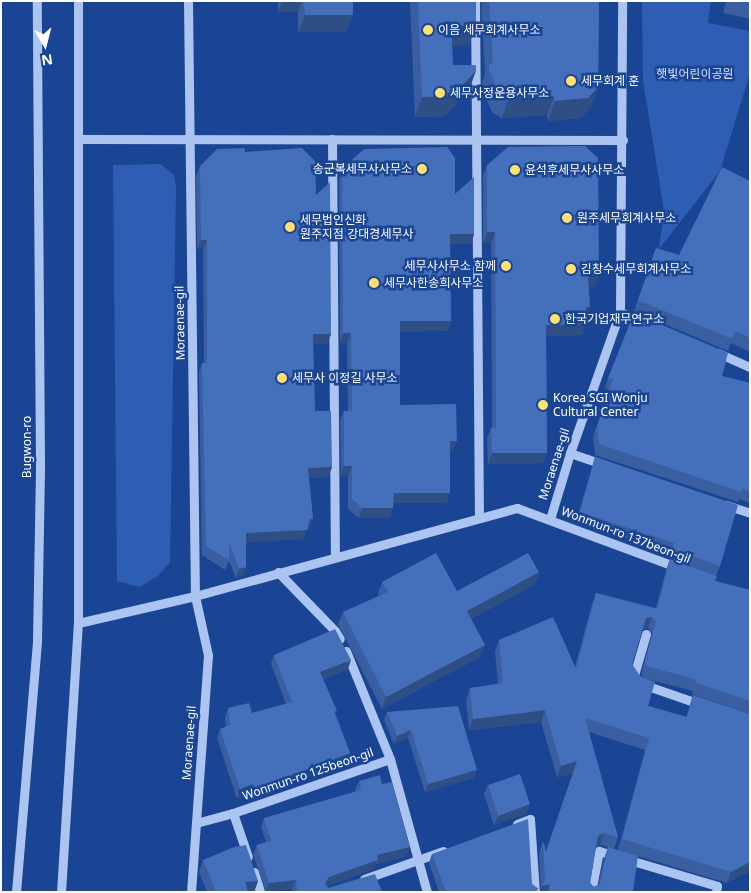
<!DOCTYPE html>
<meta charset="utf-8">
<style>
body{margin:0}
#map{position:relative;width:751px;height:893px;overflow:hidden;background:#1a4594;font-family:"Noto Sans","Noto Sans KR",sans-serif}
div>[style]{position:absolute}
.green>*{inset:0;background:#2e5eb3}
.minor>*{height:9px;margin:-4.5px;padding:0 4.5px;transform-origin:4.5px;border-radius:4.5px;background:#acc5f0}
.wall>*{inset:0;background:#3a5fa1}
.shaded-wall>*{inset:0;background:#2f4e83}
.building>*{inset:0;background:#436fbb}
.dots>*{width:14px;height:14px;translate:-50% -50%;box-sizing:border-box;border:2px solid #1a4594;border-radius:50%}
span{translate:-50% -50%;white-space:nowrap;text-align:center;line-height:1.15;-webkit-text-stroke:5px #1a4594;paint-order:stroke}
.poi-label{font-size:12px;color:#fff}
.left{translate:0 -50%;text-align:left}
.right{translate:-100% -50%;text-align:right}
.park-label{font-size:12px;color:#d3e1fb}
.street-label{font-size:12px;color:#fff}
.frame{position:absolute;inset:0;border:2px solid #fff;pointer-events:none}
.north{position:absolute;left:20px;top:20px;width:50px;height:50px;-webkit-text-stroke:4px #1a4594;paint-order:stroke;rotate:172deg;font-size:14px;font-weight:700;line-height:20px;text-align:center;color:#fff}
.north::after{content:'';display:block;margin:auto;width:18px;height:22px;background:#fff;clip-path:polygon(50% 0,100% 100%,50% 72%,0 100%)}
</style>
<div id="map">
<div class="green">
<i style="clip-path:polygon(642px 1px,711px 1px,708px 23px,750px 31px,750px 73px,720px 171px,659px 249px,664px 211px,643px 80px)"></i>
<i style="clip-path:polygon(160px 164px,174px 175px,176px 187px,170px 562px,158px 576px,139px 587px,117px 581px,113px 165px)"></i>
</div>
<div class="minor">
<i style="left:188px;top:1px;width:595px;rotate:89.33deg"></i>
<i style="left:195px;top:596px;width:60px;rotate:77.6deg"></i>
<i style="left:208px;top:655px;width:238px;rotate:94.1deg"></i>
<i style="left:475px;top:1px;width:517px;rotate:89.56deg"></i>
<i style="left:78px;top:139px;width:545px;rotate:0.11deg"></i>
<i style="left:332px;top:139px;width:416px;rotate:89.6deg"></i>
<i style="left:620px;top:312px;width:25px;rotate:23deg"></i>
<i style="left:718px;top:353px;width:35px;rotate:24deg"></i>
<i style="left:570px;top:453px;width:37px;rotate:19deg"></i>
<i style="left:726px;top:505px;width:25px;rotate:18deg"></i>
<i style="left:550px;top:519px;width:69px;rotate:-73.1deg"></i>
<i style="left:570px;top:453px;width:150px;rotate:-70.5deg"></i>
<i style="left:620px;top:312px;width:311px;rotate:-89.6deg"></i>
<i style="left:278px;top:572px;width:82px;rotate:46deg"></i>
<i style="left:335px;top:631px;width:9px;rotate:58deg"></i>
<i style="left:78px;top:623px;width:120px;rotate:-13deg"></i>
<i style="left:195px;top:596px;width:334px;rotate:-15.3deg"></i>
<i style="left:517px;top:508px;width:173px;rotate:20.3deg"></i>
<i style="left:646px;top:634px;width:43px;rotate:106.3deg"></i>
<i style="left:634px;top:675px;width:9px;rotate:58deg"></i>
<i style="left:639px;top:683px;width:65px;rotate:19deg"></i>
<i style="left:346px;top:651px;width:117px;rotate:67.8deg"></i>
<i style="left:390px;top:759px;width:138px;rotate:74.5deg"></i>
<i style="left:233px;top:813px;width:166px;rotate:-19deg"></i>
<i style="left:196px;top:823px;width:38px;rotate:-15deg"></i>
<i style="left:233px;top:813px;width:46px;rotate:71.2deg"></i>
<i style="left:517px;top:824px;width:14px;rotate:-21deg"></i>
<i style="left:530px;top:819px;width:73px;rotate:86.1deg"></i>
<i style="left:254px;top:872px;width:21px;rotate:73deg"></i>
<i style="left:364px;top:879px;width:84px;rotate:-19.5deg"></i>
<i style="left:16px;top:892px;width:252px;rotate:-85.2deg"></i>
<i style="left:37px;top:641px;width:176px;rotate:-89deg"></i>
<i style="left:40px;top:465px;width:464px;rotate:-90.4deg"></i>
<i style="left:61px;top:892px;width:270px;rotate:-86.4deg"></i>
<i style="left:78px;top:623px;width:622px;rotate:-90deg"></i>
<i style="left:591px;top:892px;width:42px;rotate:-79deg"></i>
<i style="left:599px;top:851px;width:123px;rotate:16.5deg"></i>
<i style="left:717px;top:886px;width:6px;rotate:99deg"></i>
</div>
<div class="wall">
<i style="clip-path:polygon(278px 1px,353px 1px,346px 32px,298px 32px,298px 12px,278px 12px)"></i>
<i style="clip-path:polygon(410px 1px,476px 1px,469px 45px,452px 45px,453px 65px,469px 90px,445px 116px,415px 117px)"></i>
<i style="clip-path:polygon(481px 1px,599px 1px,598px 87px,591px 106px,581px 118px,548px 121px,547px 115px,502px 118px,492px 112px,482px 89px,482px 83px,485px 74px)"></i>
<i style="clip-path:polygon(726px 1px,750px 1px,750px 19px,723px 13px)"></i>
<i style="clip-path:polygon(245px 152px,316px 195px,331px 334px,327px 344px,313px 344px,315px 411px,332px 467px,328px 477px,309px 478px,313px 519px,310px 528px,307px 529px,303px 539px,246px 542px,246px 567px,243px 576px,236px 578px,229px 561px,225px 570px,202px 555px,199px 372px,202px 363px,204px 363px,203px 249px,197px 249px,196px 176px,200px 166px)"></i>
<i style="clip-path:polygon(487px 165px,595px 287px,589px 287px,586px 318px,582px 335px,546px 336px,547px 453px,543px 463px,488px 464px,487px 439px,491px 428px,492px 428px,491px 243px,483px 243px,483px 176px)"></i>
<i style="clip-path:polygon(342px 169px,455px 194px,474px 234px,471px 244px,450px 244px,451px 321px,448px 331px,400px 331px,400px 405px,453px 451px,450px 451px,450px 493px,447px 503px,393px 503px,390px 518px,359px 518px,348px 509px,348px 476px,341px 476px,340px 421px,344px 411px,348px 411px,347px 343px,340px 343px,339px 180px)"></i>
<i style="clip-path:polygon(750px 181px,750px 352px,731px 343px,728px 351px,634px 311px,656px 248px,679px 255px)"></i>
<i style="clip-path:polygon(722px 376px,750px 383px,750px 503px,739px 499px,738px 502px,595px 455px,593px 437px,609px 390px,605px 388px,608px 378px)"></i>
<i style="clip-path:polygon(595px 457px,720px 566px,716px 576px,669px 558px,671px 552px,576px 522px,592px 467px)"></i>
<i style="clip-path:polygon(670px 559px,715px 581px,750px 590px,750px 714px,692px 694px,693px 691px,643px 678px,641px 674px,652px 633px,648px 628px,643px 629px,632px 664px,648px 706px,686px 717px,693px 695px,750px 871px,727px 883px,618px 850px,645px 750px,589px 732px,618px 837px,614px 849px,600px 845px,596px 846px,590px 883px,594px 887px,598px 885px,604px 859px,608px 847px,633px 892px,540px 892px,541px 889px,539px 853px,543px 841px,546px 851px,573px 773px,557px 777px,541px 722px,469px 730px,466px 700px,470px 688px,498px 684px,495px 652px,499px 640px,575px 667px,592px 604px,596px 593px,656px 608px,666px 570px)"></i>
<i style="clip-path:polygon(539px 572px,535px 584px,471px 619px,485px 645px,480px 657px,382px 709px,338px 624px,343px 612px,379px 596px,378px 593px,382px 582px,457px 591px)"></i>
<i style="clip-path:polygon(274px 655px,348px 669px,323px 679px,350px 753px,347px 762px,252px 798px,248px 793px,237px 799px,217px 738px,220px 729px,226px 727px,225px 718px,228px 708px,252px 713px,286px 704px,271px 664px)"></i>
<i style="clip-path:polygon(387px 712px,474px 778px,425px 792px,408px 738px,394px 744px,384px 720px)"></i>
<i style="clip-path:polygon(359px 781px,382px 784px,407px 856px,376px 864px,374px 869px,327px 886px,328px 888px,382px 892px,293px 892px,292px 889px,266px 891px,253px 854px,257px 845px,266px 842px,261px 827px,264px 818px,356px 792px,355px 790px)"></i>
<i style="clip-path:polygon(488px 785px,530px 804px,526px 814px,494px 825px,484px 794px)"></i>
<i style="clip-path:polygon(432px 854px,532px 884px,538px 892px,439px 892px,429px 863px)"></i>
<i style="clip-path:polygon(203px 860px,258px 881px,254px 892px,207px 892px,199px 872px)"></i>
</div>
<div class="shaded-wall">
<i style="clip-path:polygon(282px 1px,302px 1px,298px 12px,278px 12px)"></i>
<i style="clip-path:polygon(305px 15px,353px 15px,346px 32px,298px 32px)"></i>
<i style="clip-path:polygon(476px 25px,469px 45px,444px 46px,451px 26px)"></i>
<i style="clip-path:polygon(476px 71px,469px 90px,445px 116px,415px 117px,422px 97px)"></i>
<i style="clip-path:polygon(598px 87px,591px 106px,581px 118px,548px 121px,555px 101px)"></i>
<i style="clip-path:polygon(554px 96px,547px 115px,502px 118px,509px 98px)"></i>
<i style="clip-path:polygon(487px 232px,495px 232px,491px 243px,483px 243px)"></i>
<i style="clip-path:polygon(450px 234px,474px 234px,471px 244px,446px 244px)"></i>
<i style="clip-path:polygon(201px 240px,207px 240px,203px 249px,197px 249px)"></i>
<i style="clip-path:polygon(588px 276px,599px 276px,595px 287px,584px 287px)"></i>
<i style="clip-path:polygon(586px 307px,590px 307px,586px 318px)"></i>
<i style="clip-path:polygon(400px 321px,451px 321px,448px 331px,396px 332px)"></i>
<i style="clip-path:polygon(586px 324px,582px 335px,542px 336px,546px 325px)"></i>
<i style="clip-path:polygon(343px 333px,351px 333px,347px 343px,340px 343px)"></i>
<i style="clip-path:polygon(313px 334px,331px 334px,327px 344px,309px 344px)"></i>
<i style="clip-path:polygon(450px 441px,457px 441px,453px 451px,446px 451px)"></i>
<i style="clip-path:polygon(492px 453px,547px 453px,543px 463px,488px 464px)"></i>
<i style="clip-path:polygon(344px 466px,352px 466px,348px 476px,341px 476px)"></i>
<i style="clip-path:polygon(332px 467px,328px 477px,304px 478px,308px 468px)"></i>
<i style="clip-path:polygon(394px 493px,450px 493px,447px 503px,390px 503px)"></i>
<i style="clip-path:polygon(362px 508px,393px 508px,390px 518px,359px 518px)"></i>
<i style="clip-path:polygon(310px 519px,313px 519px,310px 528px,307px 529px)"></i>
<i style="clip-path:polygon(307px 530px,303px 539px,242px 543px,246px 533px)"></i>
<i style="clip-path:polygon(246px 567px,243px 576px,236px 578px,239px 569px)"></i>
<i style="clip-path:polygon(539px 572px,535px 584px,463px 623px,467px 611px)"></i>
<i style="clip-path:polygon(652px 617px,648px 628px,642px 629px,646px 618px)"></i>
<i style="clip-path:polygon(485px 645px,480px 657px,382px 709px,386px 697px)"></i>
<i style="clip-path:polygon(351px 660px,348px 669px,317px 681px,320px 672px)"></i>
<i style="clip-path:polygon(545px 710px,541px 722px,469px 730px,473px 719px)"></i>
<i style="clip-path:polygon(411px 730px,408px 738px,394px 744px,397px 736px)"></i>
<i style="clip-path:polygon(350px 753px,347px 762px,252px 798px,255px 789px)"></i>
<i style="clip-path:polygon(577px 761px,573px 773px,557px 777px,561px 766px)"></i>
<i style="clip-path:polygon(477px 770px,474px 778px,425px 792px,428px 784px)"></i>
<i style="clip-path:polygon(252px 784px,248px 793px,237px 799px,240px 789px)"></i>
<i style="clip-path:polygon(530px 804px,526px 814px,494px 825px,498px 816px)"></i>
<i style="clip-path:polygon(604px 833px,600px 845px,594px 847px,598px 836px)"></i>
<i style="clip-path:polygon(410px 847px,407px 856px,376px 864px,374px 869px,326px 886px,325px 883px,329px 877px,377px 855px)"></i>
<i style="clip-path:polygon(750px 862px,750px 871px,727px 883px,731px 872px)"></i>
<i style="clip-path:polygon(296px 880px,292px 889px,266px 891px,269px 883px)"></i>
<i style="clip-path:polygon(258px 881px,254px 892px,241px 892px,245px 882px)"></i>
<i style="clip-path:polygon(550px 884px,547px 892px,540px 892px,542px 886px)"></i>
</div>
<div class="building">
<i style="clip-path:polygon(304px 1px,353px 1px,353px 15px,305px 15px)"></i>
<i style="clip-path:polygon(418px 1px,476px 1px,476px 25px,451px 26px,453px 65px,476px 65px,476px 71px,452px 96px,422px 97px)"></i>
<i style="clip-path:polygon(489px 1px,599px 1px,598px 87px,588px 98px,555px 101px,554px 96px,509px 98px,499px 92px,489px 70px,489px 64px,493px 64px)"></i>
<i style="clip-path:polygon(585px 146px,598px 158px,599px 276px,588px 276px,590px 307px,586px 307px,586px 324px,546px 325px,547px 453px,492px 453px,491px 428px,496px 428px,495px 232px,487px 232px,487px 165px,508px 147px)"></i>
<i style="clip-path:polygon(447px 147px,455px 158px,455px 194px,474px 177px,474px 234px,450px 234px,451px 321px,400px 321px,400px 405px,456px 404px,457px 441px,450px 441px,450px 493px,394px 493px,393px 508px,362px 508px,352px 499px,352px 466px,344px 466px,344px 411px,352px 411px,351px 333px,343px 333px,342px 169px,364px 149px)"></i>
<i style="clip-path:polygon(245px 148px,245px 152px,302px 148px,315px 161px,316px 195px,330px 182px,331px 334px,313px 334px,315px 411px,331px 411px,332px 467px,308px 468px,313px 519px,310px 519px,307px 530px,246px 533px,246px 567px,239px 569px,229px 542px,229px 560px,206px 546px,202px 363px,207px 363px,207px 240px,201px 240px,200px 166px,217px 149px)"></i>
<i style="clip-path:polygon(722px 167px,750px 181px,750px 338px,735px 331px,732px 339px,638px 300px,656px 248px,679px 255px)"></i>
<i style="clip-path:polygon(634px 313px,728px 353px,722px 376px,750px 383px,750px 491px,742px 489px,741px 492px,599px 444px,597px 427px,613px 379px,608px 378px)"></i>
<i style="clip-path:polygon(595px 457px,738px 505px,720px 566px,673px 549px,674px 543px,580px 512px)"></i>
<i style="clip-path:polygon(436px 553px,457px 591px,528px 553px,539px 572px,467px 611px,485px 645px,386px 697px,343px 612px,388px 592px,382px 582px)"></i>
<i style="clip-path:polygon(670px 559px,717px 576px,715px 581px,750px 590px,750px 701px,696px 683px,697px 680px,647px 666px,645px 662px,656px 621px,652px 617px,646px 618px,632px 664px,641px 677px,655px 682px,648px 706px,687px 717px,693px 695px,750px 714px,750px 862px,731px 872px,622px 839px,649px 738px,585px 718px,618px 837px,604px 833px,598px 836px,590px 883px,594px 887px,600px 884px,608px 847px,638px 856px,633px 892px,549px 892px,550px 884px,542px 886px,545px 880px,543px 841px,546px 852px,577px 761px,561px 766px,545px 710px,473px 719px,470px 688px,503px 683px,499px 640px,553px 617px,576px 669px,596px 593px,657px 609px)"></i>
<i style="clip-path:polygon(335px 629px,351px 660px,320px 672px,337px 711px,334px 712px,350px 753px,255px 789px,252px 784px,240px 789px,220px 729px,230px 725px,228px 708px,249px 703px,252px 713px,292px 702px,274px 655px)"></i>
<i style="clip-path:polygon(458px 706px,477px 770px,428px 784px,411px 730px,397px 736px,387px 712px)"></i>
<i style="clip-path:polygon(520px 774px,530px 804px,498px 816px,488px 785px)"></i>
<i style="clip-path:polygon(380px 775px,382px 784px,392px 782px,410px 847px,377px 855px,378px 860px,329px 877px,325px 883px,328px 888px,375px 874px,382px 892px,297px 892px,296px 880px,269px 883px,257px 845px,271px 841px,264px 818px,361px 790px,359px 781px)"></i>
<i style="clip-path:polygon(528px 819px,532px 884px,539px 889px,531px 892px,446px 892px,432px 854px)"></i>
<i style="clip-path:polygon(246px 845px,258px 881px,245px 882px,248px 892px,216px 892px,203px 860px,234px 847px)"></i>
</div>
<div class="dots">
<i style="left:428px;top:30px;background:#ffe16b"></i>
<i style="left:571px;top:81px;background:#ffe16b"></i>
<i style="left:440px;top:93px;background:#ffe16b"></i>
<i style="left:422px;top:169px;background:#ffe16b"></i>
<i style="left:515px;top:170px;background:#ffe16b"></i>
<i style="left:567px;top:218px;background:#ffe16b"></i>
<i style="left:290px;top:227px;background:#ffe16b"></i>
<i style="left:506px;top:266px;background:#ffe16b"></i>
<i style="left:571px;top:269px;background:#ffe16b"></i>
<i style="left:374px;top:283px;background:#ffe16b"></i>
<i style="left:555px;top:319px;background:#ffe16b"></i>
<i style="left:282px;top:378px;background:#ffe16b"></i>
<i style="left:543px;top:405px;background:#ffe16b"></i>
</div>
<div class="poi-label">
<span class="left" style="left:438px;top:30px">이음 세무회계사무소</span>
<span class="left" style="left:581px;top:81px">세무회계 훈</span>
<span class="left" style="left:450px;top:93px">세무사정운용사무소</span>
<span class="right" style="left:412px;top:169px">송군복세무사사무소</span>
<span class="left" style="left:525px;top:170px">윤석후세무사사무소</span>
<span class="left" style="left:577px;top:218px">원주세무회계사무소</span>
<span class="left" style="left:300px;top:227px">세무법인신화<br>원주지점 강대경세무사</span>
<span class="right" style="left:496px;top:266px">세무사사무소 함께</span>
<span class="left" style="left:581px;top:269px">김창수세무회계사무소</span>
<span class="left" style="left:384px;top:283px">세무사한송희사무소</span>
<span class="left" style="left:565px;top:319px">한국기업재무연구소</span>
<span class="left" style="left:292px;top:378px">세무사 이정길 사무소</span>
<span class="left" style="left:553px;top:405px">Korea SGI Wonju<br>Cultural Center</span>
</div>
<div class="park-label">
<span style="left:695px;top:74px">햇빛어린이공원</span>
</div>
<div class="street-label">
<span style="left:180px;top:323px;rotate:-91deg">Moraenae-gil</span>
<span style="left:27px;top:447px;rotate:-90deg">Bugwon-ro</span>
<span style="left:554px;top:464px;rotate:-72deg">Moraenae-gil</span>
<span style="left:626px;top:535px;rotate:21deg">Wonmun-ro 137beon-gil</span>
<span style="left:189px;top:743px;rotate:-86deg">Moraenae-gil</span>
<span style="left:308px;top:774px;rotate:-19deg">Wonmun-ro 125beon-gil</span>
</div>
<div class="frame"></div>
<div class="north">N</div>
</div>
